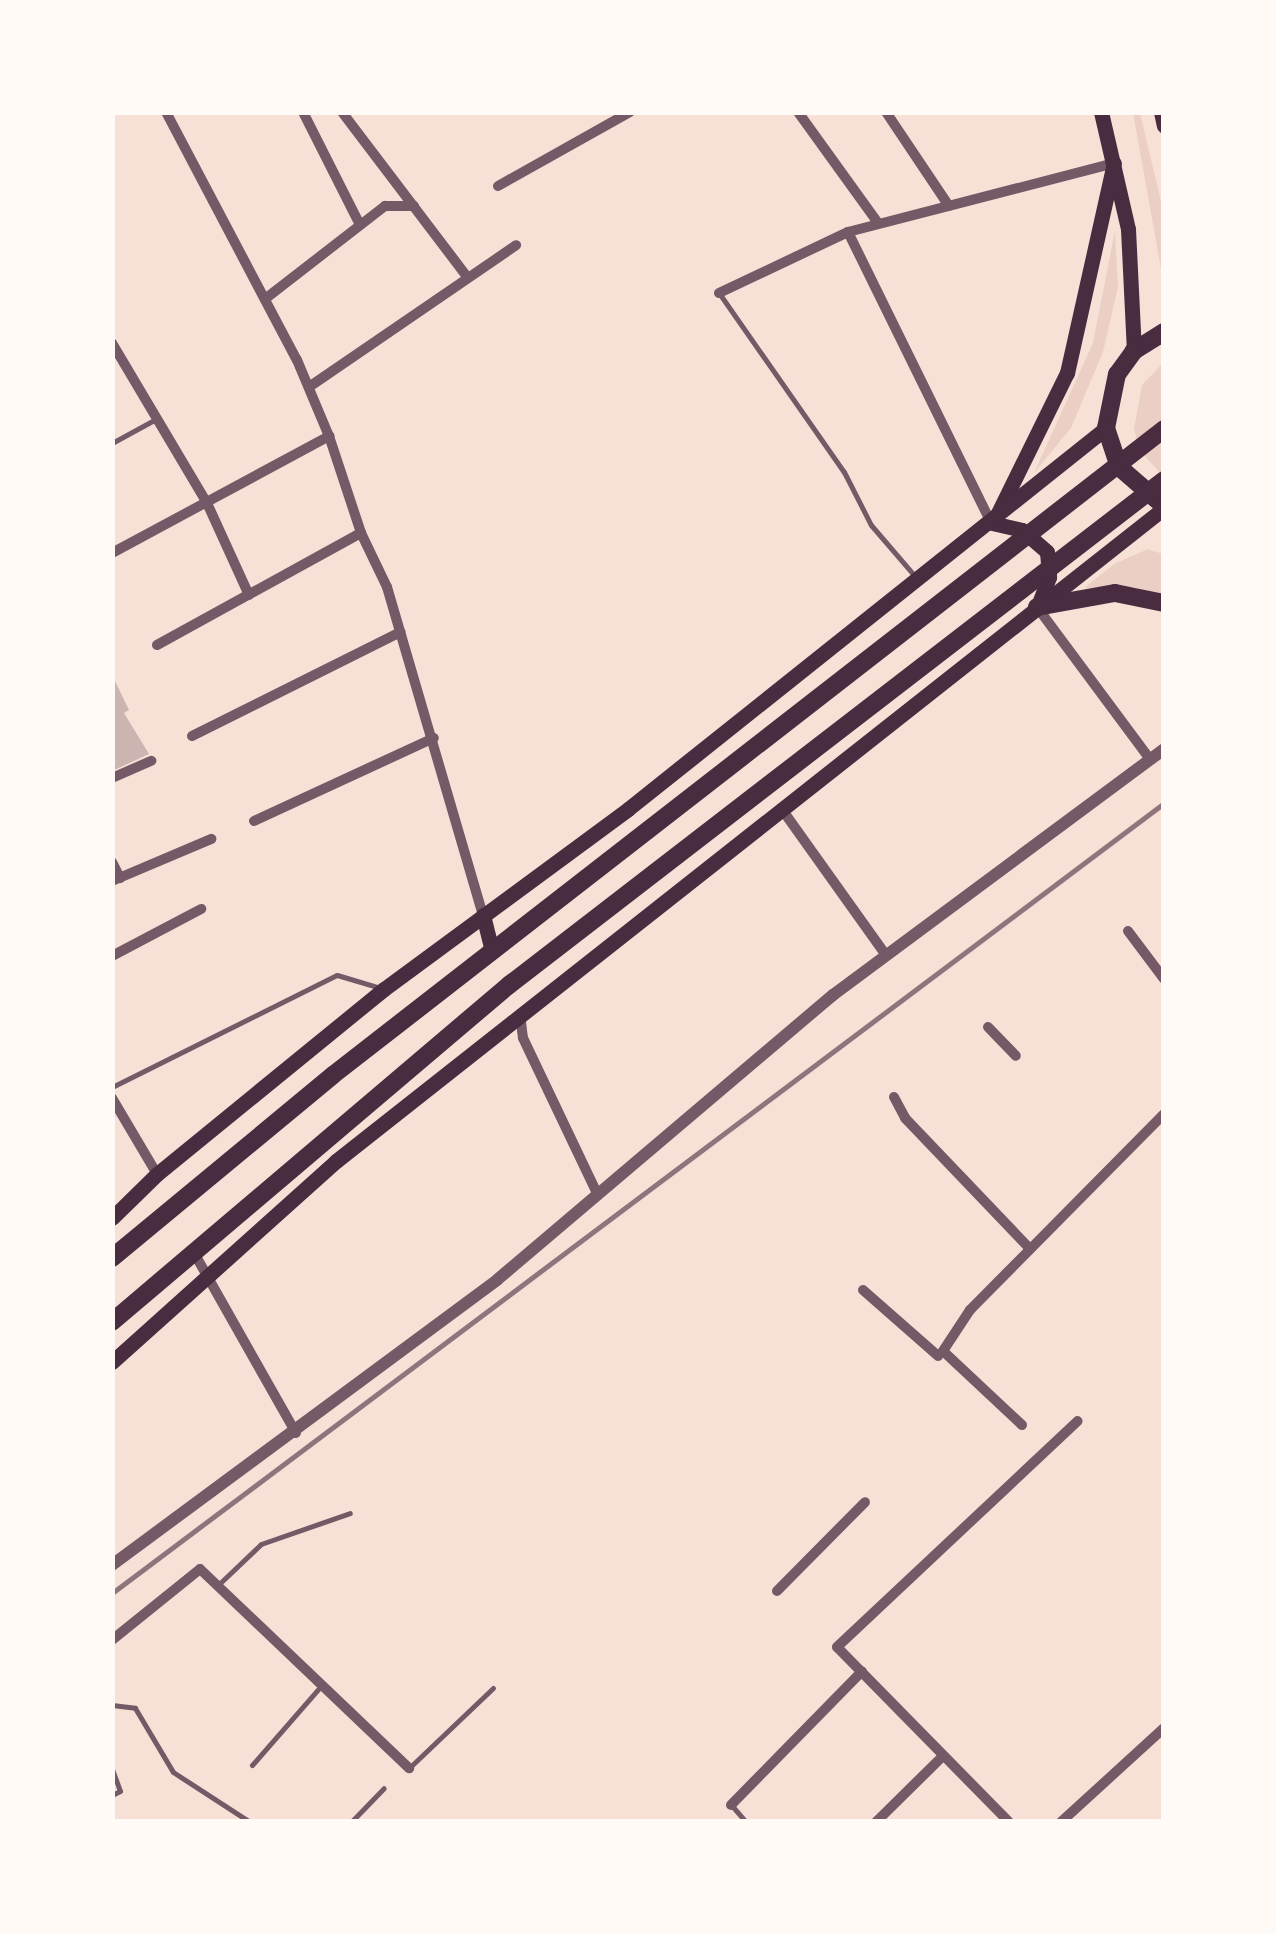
<!DOCTYPE html>
<style>
body{margin:0}
#map{position:relative;width:1276px;height:1934px;overflow:hidden;background:#f7e1d7;font-family:Signika,sans-serif}
div>[style]{position:absolute}
.green>*{inset:0;background:#ebcfc5}
.building>*{inset:0;background:#ccb4b1}
.service>*{height:5px;margin:-2.5px;padding:0 2.5px;transform-origin:2.5px;border-radius:2.5px;background:#755966}
.minor>*{height:10px;margin:-5px;padding:0 5px;transform-origin:5px;border-radius:5px;background:#755966}
.tertiary>*{height:12px;margin:-6px;padding:0 6px;transform-origin:6px;border-radius:6px;background:#755966}
.primary>*{height:15px;margin:-7.5px;padding:0 7.5px;transform-origin:7.5px;border-radius:7.5px;background:#4a2c40}
.trunk>*{height:18px;margin:-9px;padding:0 9px;transform-origin:9px;border-radius:9px;background:#4a2c40}
.rail>*{height:5px;margin:-2.5px;padding:0 2.5px;transform-origin:2.5px;border-radius:2.5px;background:#8f747c}
span{translate:-50% -50%;white-space:nowrap;text-align:center;line-height:1.15;-webkit-text-stroke:10px #fffaf5;paint-order:stroke}
.frame{position:absolute;inset:0;border:115px solid #fffaf5;pointer-events:none}
</style>
<div id="map">
<div class="green">
<i style="clip-path:polygon(1133px 113px,1140px 113px,1163px 210px,1163px 280px)"></i>
<i style="clip-path:polygon(1115px 230px,1118px 287px,1103px 352px,1071px 428px,1034px 473px,1093px 343px)"></i>
<i style="clip-path:polygon(1163px 363px,1163px 476px,1140px 451px,1134px 429px,1142px 385px)"></i>
<i style="clip-path:polygon(1148px 549px,1163px 554px,1163px 595px,1134px 587px,1084px 588px,1114px 564px)"></i>
</div>
<div class="building">
<i style="clip-path:polygon(112px 675px,129px 710px,124px 713px,149px 754px,112px 771px)"></i>
</div>
<div class="service">
<i style="left:719px;top:293px;width:218px;rotate:55.1deg"></i>
<i style="left:844px;top:472px;width:59px;rotate:63deg"></i>
<i style="left:871px;top:525px;width:66px;rotate:49.3deg"></i>
<i style="left:112px;top:443px;width:50px;rotate:-28.6deg"></i>
<i style="left:112px;top:1087px;width:251px;rotate:-26.5deg"></i>
<i style="left:337px;top:975px;width:46px;rotate:16.5deg"></i>
<i style="left:218px;top:1585px;width:59px;rotate:-43.6deg"></i>
<i style="left:261px;top:1544px;width:94px;rotate:-19.2deg"></i>
<i style="left:112px;top:1705px;width:23px;rotate:7deg"></i>
<i style="left:135px;top:1708px;width:74px;rotate:59.3deg"></i>
<i style="left:173px;top:1772px;width:92px;rotate:33deg"></i>
<i style="left:252px;top:1765px;width:105px;rotate:-48.9deg"></i>
<i style="left:409px;top:1768px;width:116px;rotate:-43.6deg"></i>
<i style="left:112px;top:1769px;width:23px;rotate:70deg"></i>
<i style="left:120px;top:1791px;width:9px;rotate:153deg"></i>
<i style="left:733px;top:1807px;width:20px;rotate:49deg"></i>
<i style="left:351px;top:1822px;width:47px;rotate:-45.9deg"></i>
</div>
<div class="minor">
<i style="left:166px;top:112px;width:280px;rotate:62.2deg"></i>
<i style="left:297px;top:360px;width:82px;rotate:67.2deg"></i>
<i style="left:329px;top:436px;width:102px;rotate:71.7deg"></i>
<i style="left:361px;top:533px;width:60px;rotate:64.3deg"></i>
<i style="left:387px;top:587px;width:342px;rotate:73.7deg"></i>
<i style="left:303px;top:112px;width:124px;rotate:63.2deg"></i>
<i style="left:342px;top:112px;width:208px;rotate:52.8deg"></i>
<i style="left:798px;top:112px;width:137px;rotate:54.2deg"></i>
<i style="left:886px;top:112px;width:113px;rotate:56.2deg"></i>
<i style="left:498px;top:186px;width:151px;rotate:-29.3deg"></i>
<i style="left:848px;top:232px;width:323px;rotate:63.8deg"></i>
<i style="left:719px;top:293px;width:143px;rotate:-25.3deg"></i>
<i style="left:848px;top:232px;width:275px;rotate:-14.5deg"></i>
<i style="left:265px;top:299px;width:152px;rotate:-37.8deg"></i>
<i style="left:385px;top:206px;width:29px"></i>
<i style="left:112px;top:343px;width:186px;rotate:59.3deg"></i>
<i style="left:207px;top:503px;width:101px;rotate:65.5deg"></i>
<i style="left:309px;top:387px;width:251px;rotate:-34.4deg"></i>
<i style="left:112px;top:553px;width:247px;rotate:-28.3deg"></i>
<i style="left:1037px;top:607px;width:188px;rotate:53.4deg"></i>
<i style="left:157px;top:645px;width:233px;rotate:-28.8deg"></i>
<i style="left:192px;top:736px;width:233px;rotate:-26.5deg"></i>
<i style="left:112px;top:778px;width:43px;rotate:-23.6deg"></i>
<i style="left:781px;top:808px;width:179px;rotate:54.5deg"></i>
<i style="left:254px;top:821px;width:198px;rotate:-24.8deg"></i>
<i style="left:112px;top:862px;width:18px;rotate:63deg"></i>
<i style="left:112px;top:881px;width:108px;rotate:-23deg"></i>
<i style="left:1128px;top:931px;width:60px;rotate:53.1deg"></i>
<i style="left:112px;top:956px;width:101px;rotate:-27.8deg"></i>
<i style="left:520px;top:1014px;width:24px;rotate:83deg"></i>
<i style="left:523px;top:1038px;width:174px;rotate:64.5deg"></i>
<i style="left:988px;top:1027px;width:40px;rotate:46deg"></i>
<i style="left:894px;top:1097px;width:24px;rotate:62deg"></i>
<i style="left:905px;top:1118px;width:181px;rotate:46.3deg"></i>
<i style="left:112px;top:1098px;width:88px;rotate:59.4deg"></i>
<i style="left:193px;top:1251px;width:209px;rotate:60.5deg"></i>
<i style="left:863px;top:1290px;width:100px;rotate:41.3deg"></i>
<i style="left:1022px;top:1425px;width:108px;rotate:-136.9deg"></i>
<i style="left:943px;top:1351px;width:49px;rotate:-56.6deg"></i>
<i style="left:970px;top:1310px;width:276px;rotate:-45.3deg"></i>
<i style="left:777px;top:1591px;width:125px;rotate:-45.3deg"></i>
<i style="left:112px;top:1640px;width:113px;rotate:-38.9deg"></i>
<i style="left:200px;top:1569px;width:289px;rotate:43.6deg"></i>
<i style="left:731px;top:1805px;width:187px;rotate:-45.6deg"></i>
<i style="left:876px;top:1822px;width:93px;rotate:-44.6deg"></i>
<i style="left:1009px;top:1822px;width:245px;rotate:-134.5deg"></i>
<i style="left:837px;top:1647px;width:330px;rotate:-43.2deg"></i>
<i style="left:1061px;top:1822px;width:139px;rotate:-42.4deg"></i>
</div>
<div class="tertiary">
<i style="left:112px;top:1565px;width:480px;rotate:-36.5deg"></i>
<i style="left:498px;top:1279px;width:439px;rotate:-40.3deg"></i>
<i style="left:833px;top:995px;width:412px;rotate:-36.6deg"></i>
</div>
<div class="primary">
<i style="left:1101px;top:112px;width:120px;rotate:77deg"></i>
<i style="left:1128px;top:229px;width:122px;rotate:87.2deg"></i>
<i style="left:1161px;top:112px;width:14px;rotate:78deg"></i>
<i style="left:996px;top:517px;width:161px;rotate:-63.8deg"></i>
<i style="left:1067px;top:373px;width:215px;rotate:-77.4deg"></i>
<i style="left:992px;top:523px;width:31px;rotate:13deg"></i>
<i style="left:1022px;top:530px;width:33px;rotate:41deg"></i>
<i style="left:1047px;top:552px;width:25px;rotate:85deg"></i>
<i style="left:1049px;top:577px;width:28px;rotate:111deg"></i>
<i style="left:483px;top:915px;width:37px;rotate:76deg"></i>
<i style="left:112px;top:1218px;width:63px;rotate:-44.4deg"></i>
<i style="left:157px;top:1174px;width:293px;rotate:-39.2deg"></i>
<i style="left:384px;top:989px;width:303px;rotate:-36.4deg"></i>
<i style="left:628px;top:809px;width:611px;rotate:-38.56deg"></i>
<i style="left:112px;top:1362px;width:301px;rotate:-41.9deg"></i>
<i style="left:336px;top:1161px;width:1055px;rotate:-38.26deg"></i>
</div>
<div class="trunk">
<i style="left:1164px;top:332px;width:36px;rotate:148deg"></i>
<i style="left:1134px;top:351px;width:29px;rotate:126deg"></i>
<i style="left:1117px;top:374px;width:55px;rotate:101.5deg"></i>
<i style="left:1106px;top:428px;width:41px;rotate:71.6deg"></i>
<i style="left:1119px;top:467px;width:60px;rotate:40.9deg"></i>
<i style="left:1037px;top:607px;width:79px;rotate:-10.2deg"></i>
<i style="left:1115px;top:593px;width:50px;rotate:11.5deg"></i>
<i style="left:112px;top:1258px;width:287px;rotate:-39.6deg"></i>
<i style="left:333px;top:1075px;width:1053px;rotate:-37.86deg"></i>
<i style="left:112px;top:1322px;width:521px;rotate:-40.33deg"></i>
<i style="left:509px;top:985px;width:827px;rotate:-37.63deg"></i>
</div>
<div class="rail">
<i style="left:112px;top:1593px;width:1316px;rotate:-36.9deg"></i>
</div>
<div class="frame"></div>
</div>
